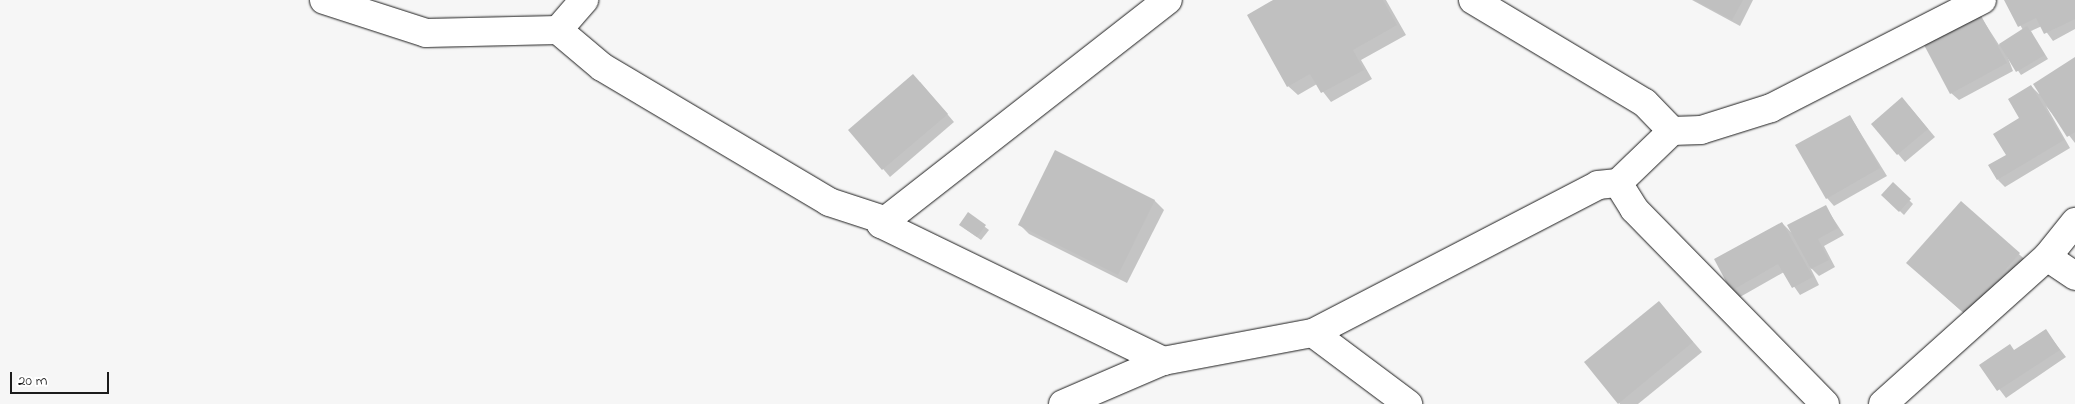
<!DOCTYPE html>
<style>
body{margin:0}
#map{position:relative;width:2075px;height:404px;overflow:hidden;background:#f6f6f6;font-family:"Indie Flower",sans-serif}
div>[style]{position:absolute}
.shadow>*{inset:0;background:#0003}
.building>*{inset:0;background:#c0c0c0}
.roads{filter:drop-shadow(0 0 1px #1c1c1c) drop-shadow(0 0 1px #1c1c1c)}
.minor>*{height:28px;margin:-14px;padding:0 14px;transform-origin:14px;border-radius:14px;background:#fff}
span{translate:-50% -50%;white-space:nowrap;text-align:center;line-height:1.15;-webkit-text-stroke:4px #fff;paint-order:stroke}
.scale{position:absolute;left:10px;top:372px;width:99px;height:22px;box-sizing:border-box;border:2px solid #1c1c1c;border-top:0;padding-left:6px;font-size:15px;line-height:18px;white-space:nowrap;color:#1c1c1c;-webkit-text-stroke:4px #fff;paint-order:stroke}
</style>
<div id="map">
<div class="shadow">
<i style="clip-path:polygon(1276px 0,1386px 0,1406px 35px,1361px 60px,1372px 79px,1331px 102px,1317px 84px,1298px 95px,1288px 86px)"></i>
<i style="clip-path:polygon(1692px 0,1753px 0,1740px 26px)"></i>
<i style="clip-path:polygon(2006px 0,2075px 0,2075px 29px,2053px 41px,2042px 26px,2031px 31px,2048px 59px,2021px 75px,2006px 53px,2013px 71px,1959px 100px,1951px 93px,1979px 14px,1999px 45px,2023px 30px)"></i>
<i style="clip-path:polygon(2075px 59px,2075px 143px,2046px 106px,2070px 148px,2005px 187px,1998px 180px,2031px 86px,2039px 94px)"></i>
<i style="clip-path:polygon(920px 82px,954px 122px,890px 177px,850px 130px)"></i>
<i style="clip-path:polygon(1909px 106px,1935px 137px,1905px 162px,1872px 124px)"></i>
<i style="clip-path:polygon(1850px 116px,1887px 176px,1834px 206px,1827px 198px)"></i>
<i style="clip-path:polygon(1056px 152px,1155px 201px,1164px 210px,1127px 283px,1029px 234px,1020px 225px)"></i>
<i style="clip-path:polygon(1893px 184px,1913px 204px,1904px 215px,1883px 195px)"></i>
<i style="clip-path:polygon(1961px 203px,2029px 263px,1976px 324px,1908px 263px)"></i>
<i style="clip-path:polygon(1825px 206px,1844px 235px,1824px 246px,1835px 267px,1819px 276px,1810px 267px,1819px 285px,1800px 295px,1784px 272px,1740px 297px,1732px 290px,1782px 223px,1793px 234px)"></i>
<i style="clip-path:polygon(968px 214px,989px 230px,981px 240px,964px 228px)"></i>
<i style="clip-path:polygon(1659px 302px,1702px 352px,1638px 404px,1620px 404px,1586px 362px)"></i>
<i style="clip-path:polygon(2045px 330px,2066px 357px,2006px 398px,1981px 365px,2015px 351px)"></i>
</div>
<div class="building">
<i style="clip-path:polygon(1273px 0,1383px 0,1397px 25px,1353px 50px,1364px 70px,1321px 93px,1310px 74px,1287px 87px,1247px 15px)"></i>
<i style="clip-path:polygon(1694px 0,1743px 0,1732px 20px)"></i>
<i style="clip-path:polygon(2004px 0,2075px 0,2075px 19px,2044px 34px,2036px 18px,2018px 27px)"></i>
<i style="clip-path:polygon(1979px 12px,2007px 63px,1950px 94px,1923px 43px)"></i>
<i style="clip-path:polygon(2027px 26px,2045px 55px,2016px 72px,1999px 44px)"></i>
<i style="clip-path:polygon(2075px 57px,2075px 132px,2067px 137px,2033px 84px)"></i>
<i style="clip-path:polygon(913px 74px,948px 114px,882px 170px,848px 130px)"></i>
<i style="clip-path:polygon(2031px 85px,2064px 140px,1997px 180px,1988px 165px,2006px 155px,1993px 134px,2019px 118px,2008px 99px)"></i>
<i style="clip-path:polygon(1902px 97px,1928px 129px,1897px 155px,1871px 124px)"></i>
<i style="clip-path:polygon(1850px 115px,1880px 168px,1826px 199px,1795px 145px)"></i>
<i style="clip-path:polygon(1055px 150px,1155px 200px,1118px 275px,1018px 225px)"></i>
<i style="clip-path:polygon(1893px 182px,1911px 199px,1899px 212px,1881px 195px)"></i>
<i style="clip-path:polygon(1961px 201px,2020px 253px,1966px 315px,1906px 263px)"></i>
<i style="clip-path:polygon(1826px 205px,1838px 228px,1818px 239px,1829px 260px,1811px 269px,1787px 225px)"></i>
<i style="clip-path:polygon(968px 212px,986px 225px,977px 237px,959px 225px)"></i>
<i style="clip-path:polygon(1782px 222px,1813px 277px,1792px 288px,1778px 264px,1731px 291px,1714px 259px)"></i>
<i style="clip-path:polygon(1659px 301px,1693px 342px,1618px 404px,1584px 362px)"></i>
<i style="clip-path:polygon(2046px 329px,2060px 350px,1997px 391px,1979px 365px,2010px 344px,2014px 350px)"></i>
</div>
<div class="roads">
<div class="minor">
<i style="left:324px;top:0;width:107px;rotate:17.9deg"></i>
<i style="left:426px;top:33px;width:132px;rotate:-1.3deg"></i>
<i style="left:558px;top:30px;width:57px;rotate:40.1deg"></i>
<i style="left:602px;top:67px;width:264px;rotate:30.7deg"></i>
<i style="left:829px;top:202px;width:58px;rotate:18.1deg"></i>
<i style="left:884px;top:220px;width:5px;rotate:127deg"></i>
<i style="left:881px;top:224px;width:314px;rotate:25.9deg"></i>
<i style="left:1163px;top:361px;width:153px;rotate:-10.6deg"></i>
<i style="left:1313px;top:333px;width:321px;rotate:-27.4deg"></i>
<i style="left:1598px;top:185px;width:20px;rotate:-6deg"></i>
<i style="left:1618px;top:183px;width:75px;rotate:-43.9deg"></i>
<i style="left:1672px;top:131px;width:29px;rotate:-2deg"></i>
<i style="left:1701px;top:130px;width:73px;rotate:-17.4deg"></i>
<i style="left:1771px;top:108px;width:237px;rotate:-27.1deg"></i>
<i style="left:1473px;top:0;width:200px;rotate:30.9deg"></i>
<i style="left:1645px;top:103px;width:39px;rotate:46deg"></i>
<i style="left:558px;top:30px;width:40px;rotate:-49deg"></i>
<i style="left:1618px;top:183px;width:31px;rotate:58deg"></i>
<i style="left:1634px;top:209px;width:273px;rotate:45.6deg"></i>
<i style="left:881px;top:224px;width:364px;rotate:-38deg"></i>
<i style="left:2047px;top:257px;width:34px;rotate:34deg"></i>
<i style="left:1313px;top:333px;width:119px;rotate:36.8deg"></i>
<i style="left:1063px;top:404px;width:109px;rotate:-23.3deg"></i>
<i style="left:1883px;top:404px;width:220px;rotate:-41.9deg"></i>
<i style="left:2047px;top:257px;width:45px;rotate:-51.3deg"></i>
</div>
</div>
<div class="scale">20 m</div>
</div>
